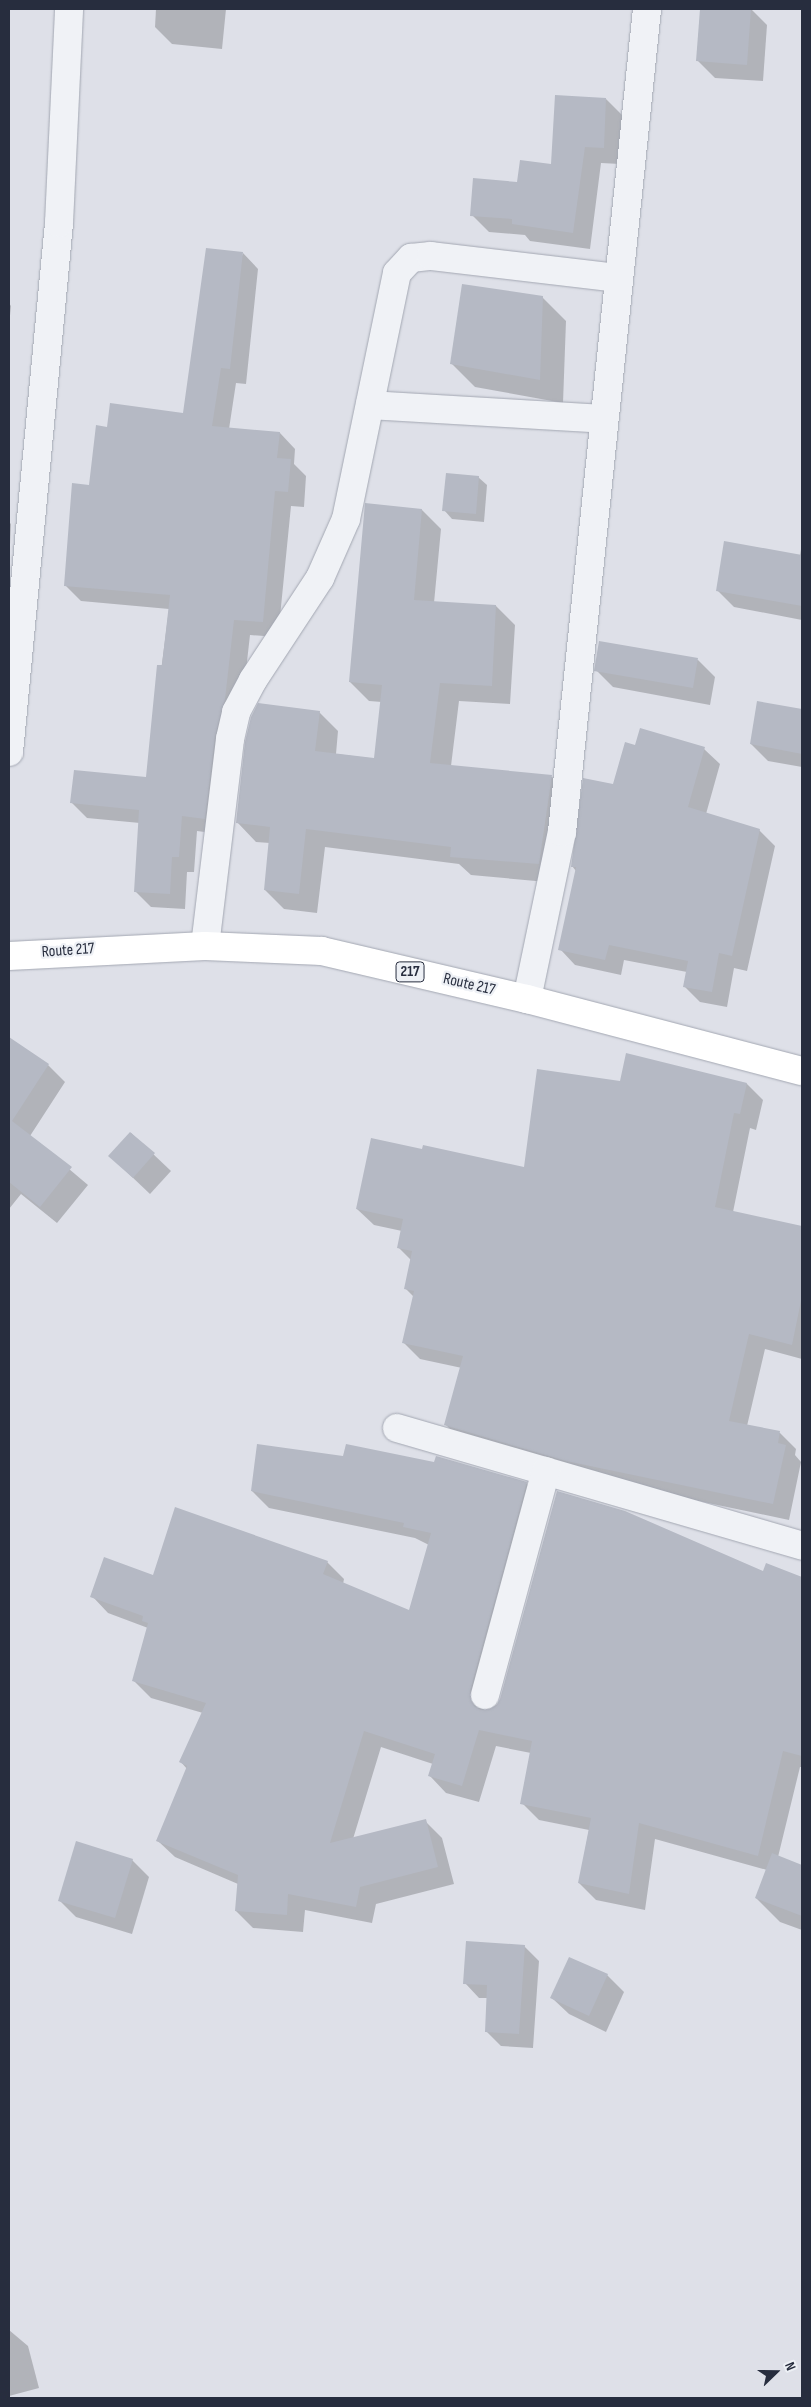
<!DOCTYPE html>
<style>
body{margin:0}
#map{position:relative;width:811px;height:2407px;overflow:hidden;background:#dee0e8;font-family:"Sofia Sans Condensed",sans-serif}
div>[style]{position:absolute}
.shadow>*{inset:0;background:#0003}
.building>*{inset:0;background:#b5b9c4}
.roads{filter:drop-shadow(0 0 1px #a3a7b2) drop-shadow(0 0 1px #a3a7b2)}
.street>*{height:28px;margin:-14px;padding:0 14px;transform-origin:14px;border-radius:14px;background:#f0f2f6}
.primary>*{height:28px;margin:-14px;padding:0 14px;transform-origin:14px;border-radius:14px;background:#fff}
span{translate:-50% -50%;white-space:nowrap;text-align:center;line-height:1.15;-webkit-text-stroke:4.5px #edf0f5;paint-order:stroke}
.shield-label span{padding:1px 4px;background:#edf0f5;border:1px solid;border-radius:4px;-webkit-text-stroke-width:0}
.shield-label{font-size:15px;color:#272d3e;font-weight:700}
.street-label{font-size:16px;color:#272d3e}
.frame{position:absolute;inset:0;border:10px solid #272d3e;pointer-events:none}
.north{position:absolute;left:751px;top:2347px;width:50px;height:50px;-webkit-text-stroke:4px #edf0f5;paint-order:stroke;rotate:68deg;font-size:14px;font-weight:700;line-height:20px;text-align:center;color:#272d3e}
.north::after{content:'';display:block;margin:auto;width:18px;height:22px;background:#272d3e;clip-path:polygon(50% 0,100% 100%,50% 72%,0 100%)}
</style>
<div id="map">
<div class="shadow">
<i style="clip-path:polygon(156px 9px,226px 9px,222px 49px,172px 44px,155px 27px)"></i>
<i style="clip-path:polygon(701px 9px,751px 9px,767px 25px,763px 81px,715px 78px,698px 61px)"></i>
<i style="clip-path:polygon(606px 99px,623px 116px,620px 164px,601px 163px,590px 249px,530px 241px,525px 235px,489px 232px,472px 215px,518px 183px,552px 166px)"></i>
<i style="clip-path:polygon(243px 253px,258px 269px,246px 384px,236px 383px,229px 429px,280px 433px,295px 449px,294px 464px,306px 476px,304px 507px,291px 506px,278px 637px,250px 635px,241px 715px,220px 834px,197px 831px,194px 872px,187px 872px,185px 909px,151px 907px,135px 891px,140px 823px,87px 818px,71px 802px,147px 779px,169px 609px,81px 601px,66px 586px,90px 486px,108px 429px,185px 414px)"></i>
<i style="clip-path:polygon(542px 297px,566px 321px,563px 403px,475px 387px,451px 363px)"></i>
<i style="clip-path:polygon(9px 303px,11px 306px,9px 325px)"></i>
<i style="clip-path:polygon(478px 477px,487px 485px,484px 522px,452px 519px,444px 510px)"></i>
<i style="clip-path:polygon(366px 505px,422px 510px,441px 529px,434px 603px,496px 606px,515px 625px,510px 704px,459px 701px,451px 766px,552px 777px,571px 796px,558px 883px,471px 875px,459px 864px,325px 847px,317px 913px,284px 909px,265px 890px,270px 843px,256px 842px,237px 822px,319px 712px,338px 731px,336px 754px,376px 759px,382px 702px,369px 701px,350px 682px)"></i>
<i style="clip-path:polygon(9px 522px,11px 524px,9px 567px)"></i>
<i style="clip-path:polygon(802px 542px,802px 620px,734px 607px,717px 590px,800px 556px)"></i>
<i style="clip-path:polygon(698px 660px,715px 677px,710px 705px,613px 687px,596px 670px)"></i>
<i style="clip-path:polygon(758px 703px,802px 711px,802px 767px,768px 761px,751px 744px)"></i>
<i style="clip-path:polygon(636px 747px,704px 749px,720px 764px,706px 814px,759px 830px,775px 846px,747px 971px,734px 968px,727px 1007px,700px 1002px,685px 987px,687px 972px,624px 960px,621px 975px,575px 965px,560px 949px,576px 871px,572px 866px)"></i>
<i style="clip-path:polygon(9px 1038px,48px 1065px,65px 1082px,30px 1136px,88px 1185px,57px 1223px,21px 1194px,9px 1209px)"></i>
<i style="clip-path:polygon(621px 1082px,747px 1084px,763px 1100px,756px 1130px,750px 1128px,733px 1212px,802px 1227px,802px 1359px,765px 1349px,747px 1426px,780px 1433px,796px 1449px,795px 1455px,801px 1462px,789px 1520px,584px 1477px,462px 1441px,446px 1425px,462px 1368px,420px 1359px,404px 1343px,414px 1297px,405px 1288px,411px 1260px,398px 1247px,402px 1231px,374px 1225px,357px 1209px,423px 1150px,525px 1168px)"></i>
<i style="clip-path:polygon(131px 1133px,171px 1171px,150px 1194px,110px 1156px)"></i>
<i style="clip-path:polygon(526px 1483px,543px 1500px,486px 1710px,763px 1573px,767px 1564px,802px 1579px,802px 1767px,800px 1767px,778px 1857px,802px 1866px,802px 1930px,780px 1922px,756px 1898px,767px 1870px,655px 1839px,645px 1910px,596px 1900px,579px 1883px,589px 1830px,539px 1820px,522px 1803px,531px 1753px,496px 1746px,479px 1802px,446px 1793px,430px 1776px,433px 1764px,381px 1747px,353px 1839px,425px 1821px,442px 1838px,454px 1884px,376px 1904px,372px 1923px,305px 1910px,303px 1932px,253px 1928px,236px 1911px,238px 1884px,175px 1857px,158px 1841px,187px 1769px,181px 1762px,203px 1713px,151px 1698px,134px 1681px,148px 1628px,108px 1613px,92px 1596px,154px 1577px,327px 1562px,344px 1579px,343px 1584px,410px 1612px,429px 1545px,415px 1538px,269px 1508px,252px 1491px)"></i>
<i style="clip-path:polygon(132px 1860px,149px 1877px,132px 1934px,76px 1917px,59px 1900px)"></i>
<i style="clip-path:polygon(524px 1946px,539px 1961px,533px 2048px,501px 2046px,486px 2031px,488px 1998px,479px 1998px,465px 1983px)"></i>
<i style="clip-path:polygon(607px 1975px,624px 1992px,606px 2032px,569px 2014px,552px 1998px)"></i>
<i style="clip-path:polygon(9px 2330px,28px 2346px,39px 2388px,9px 2396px)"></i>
</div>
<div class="building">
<i style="clip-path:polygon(700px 9px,751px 9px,747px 65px,696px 61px)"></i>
<i style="clip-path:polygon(555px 95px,606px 98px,604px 148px,585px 147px,573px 233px,512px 224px,512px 219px,470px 216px,473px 178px,517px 182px,520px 160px,551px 164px)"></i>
<i style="clip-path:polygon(206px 248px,243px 252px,230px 369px,221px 368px,212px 426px,280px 432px,277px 458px,291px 459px,288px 492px,275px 491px,263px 622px,234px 620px,225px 699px,215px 736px,205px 819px,182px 816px,179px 857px,172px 857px,170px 894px,134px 892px,139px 810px,70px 803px,74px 770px,146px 777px,157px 665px,162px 665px,170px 595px,64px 586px,72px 483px,89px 485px,96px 425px,107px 427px,110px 403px,183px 413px)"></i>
<i style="clip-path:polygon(462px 284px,543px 296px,540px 380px,450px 364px)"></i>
<i style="clip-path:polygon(446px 473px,479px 476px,476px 514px,442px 511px)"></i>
<i style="clip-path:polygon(365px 503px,422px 509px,414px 600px,496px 605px,492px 686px,440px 683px,430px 763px,552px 775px,539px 864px,450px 857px,451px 847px,306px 829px,299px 894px,264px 890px,270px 827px,236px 823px,245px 742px,251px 717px,258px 703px,320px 711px,315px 751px,374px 758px,382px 685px,349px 682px)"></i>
<i style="clip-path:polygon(724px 541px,802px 555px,802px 606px,716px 591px)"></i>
<i style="clip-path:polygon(599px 641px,698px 658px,693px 688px,594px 671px)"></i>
<i style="clip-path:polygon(757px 701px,802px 709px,802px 754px,750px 744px)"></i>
<i style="clip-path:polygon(640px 728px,705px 747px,688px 807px,760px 829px,732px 956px,719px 953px,712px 992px,683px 987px,688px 961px,609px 945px,605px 960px,558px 950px,576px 867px,571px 867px,583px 778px,613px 784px,625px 742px,635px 745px)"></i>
<i style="clip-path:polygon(9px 1037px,49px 1064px,12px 1121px,72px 1167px,40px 1207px,9px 1182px)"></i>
<i style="clip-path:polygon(626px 1053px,747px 1083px,740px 1114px,734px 1113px,715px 1207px,802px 1226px,802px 1296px,792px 1345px,749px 1334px,729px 1421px,780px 1431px,778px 1443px,786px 1445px,773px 1504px,566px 1461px,444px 1425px,463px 1356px,402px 1343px,414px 1291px,404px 1289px,412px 1251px,397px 1248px,403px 1219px,356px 1209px,371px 1138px,422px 1149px,423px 1145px,524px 1167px,537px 1069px,620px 1081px)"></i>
<i style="clip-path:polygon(130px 1132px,155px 1153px,133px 1178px,108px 1156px)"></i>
<i style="clip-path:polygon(257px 1444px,343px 1456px,346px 1444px,434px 1462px,436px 1456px,527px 1482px,470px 1691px,474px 1706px,481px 1710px,496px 1706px,500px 1699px,557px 1491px,625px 1511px,763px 1571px,766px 1563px,802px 1577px,802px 1756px,783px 1751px,758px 1856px,639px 1823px,629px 1894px,578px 1883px,591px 1818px,520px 1804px,532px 1741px,479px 1730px,462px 1786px,428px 1776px,435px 1754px,364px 1731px,330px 1843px,426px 1819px,438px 1867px,360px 1887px,356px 1907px,288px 1894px,287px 1915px,235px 1911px,238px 1875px,156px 1841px,187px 1766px,179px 1762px,206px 1703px,132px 1681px,148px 1623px,142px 1621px,143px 1616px,90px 1597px,104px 1557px,153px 1575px,175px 1507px,328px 1561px,323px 1574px,409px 1610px,431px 1533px,403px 1527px,404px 1523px,251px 1491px)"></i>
<i style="clip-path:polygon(76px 1841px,133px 1859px,115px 1918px,58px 1901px)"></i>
<i style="clip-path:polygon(772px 1853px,802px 1865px,802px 1916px,755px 1898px)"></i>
<i style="clip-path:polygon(466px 1941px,525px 1945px,519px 2034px,485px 2032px,487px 1985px,463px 1984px)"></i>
<i style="clip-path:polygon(569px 1957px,608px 1974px,589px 2016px,550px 1998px)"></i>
</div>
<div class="roads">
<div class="street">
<i style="left:370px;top:405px;width:233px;rotate:3.4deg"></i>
<i style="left:9px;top:752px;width:531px;rotate:-84.6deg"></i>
<i style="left:59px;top:223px;width:214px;rotate:-87.3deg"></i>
<i style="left:205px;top:946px;width:209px;rotate:-83.1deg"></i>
<i style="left:230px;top:739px;width:28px;rotate:-77deg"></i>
<i style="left:236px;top:712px;width:36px;rotate:-62deg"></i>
<i style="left:253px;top:680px;width:122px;rotate:-56.7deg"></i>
<i style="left:320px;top:578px;width:64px;rotate:-66.2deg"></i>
<i style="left:346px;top:519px;width:251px;rotate:-78.3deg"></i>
<i style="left:397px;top:273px;width:21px;rotate:-47deg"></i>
<i style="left:411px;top:258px;width:20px;rotate:-6deg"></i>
<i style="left:431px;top:256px;width:188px;rotate:6.7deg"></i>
<i style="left:527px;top:999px;width:171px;rotate:-78.2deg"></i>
<i style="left:562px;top:832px;width:827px;rotate:-84.1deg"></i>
<i style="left:397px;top:1428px;width:422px;rotate:16.2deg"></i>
<i style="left:485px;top:1695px;width:232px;rotate:-74.8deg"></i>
</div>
<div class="primary">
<i style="left:9px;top:956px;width:196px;rotate:-2.9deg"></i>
<i style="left:205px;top:946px;width:117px;rotate:2.4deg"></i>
<i style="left:322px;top:951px;width:211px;rotate:13.2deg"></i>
<i style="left:527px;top:999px;width:284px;rotate:14.7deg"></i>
</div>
</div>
<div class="shield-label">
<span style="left:410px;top:972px">217</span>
</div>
<div class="street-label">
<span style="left:68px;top:951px;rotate:-4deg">Route 217</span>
<span style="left:469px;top:985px;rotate:13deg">Route 217</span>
</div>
<div class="frame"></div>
<div class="north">N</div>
</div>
